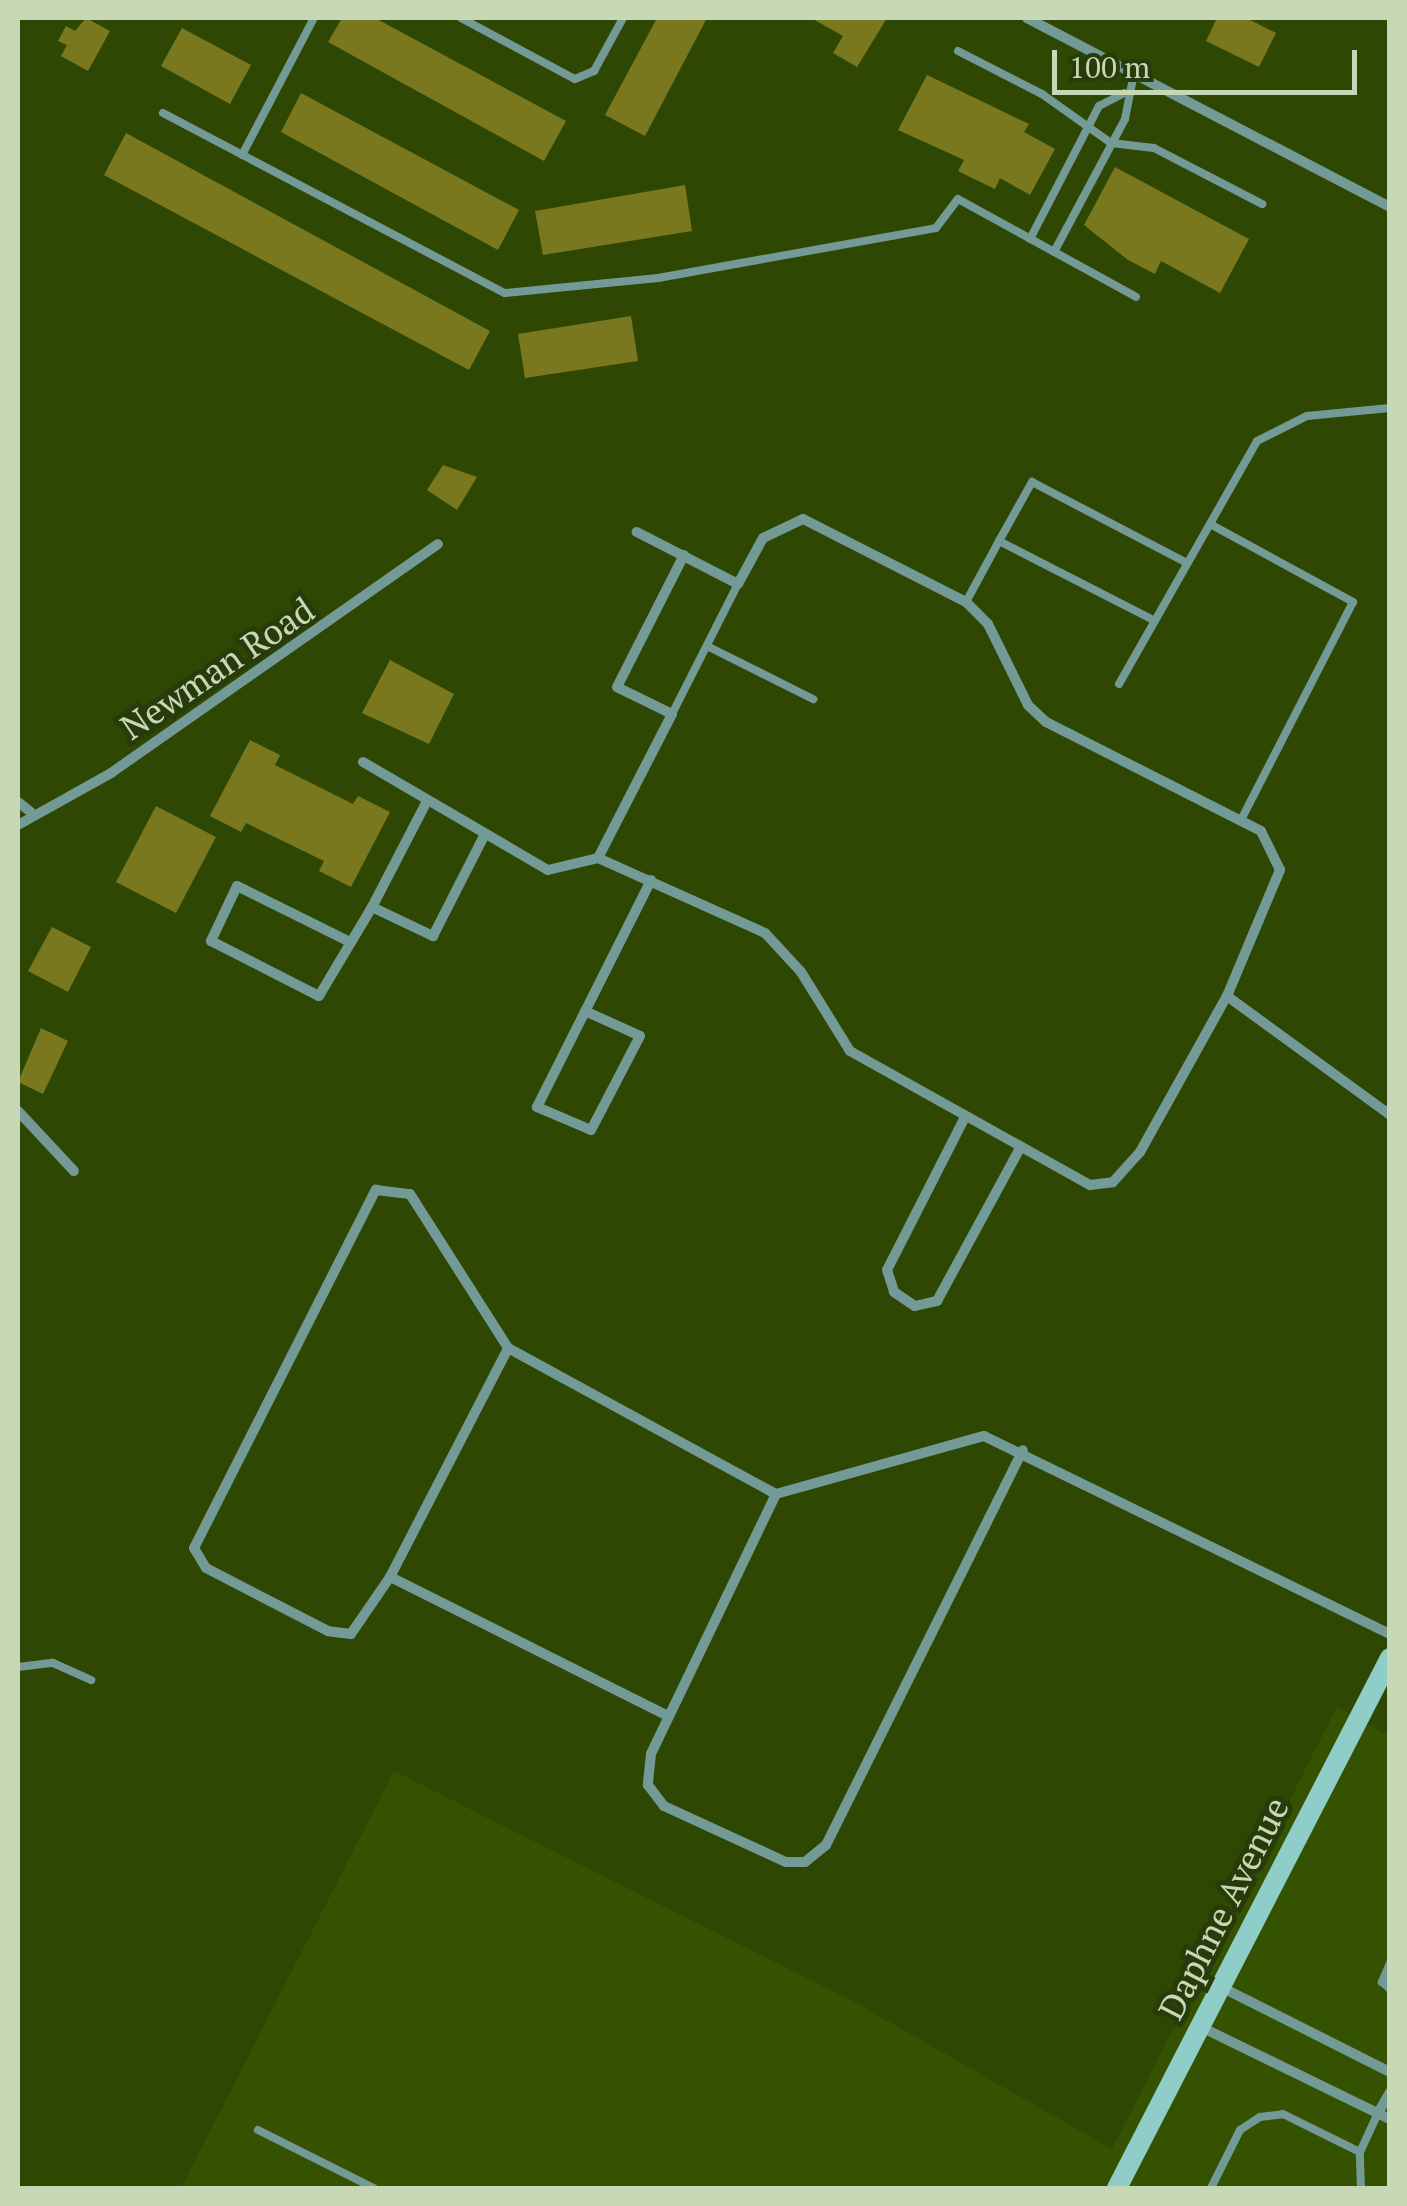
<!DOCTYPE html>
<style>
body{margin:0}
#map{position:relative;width:1407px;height:2206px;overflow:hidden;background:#2e4803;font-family:"PT Serif",serif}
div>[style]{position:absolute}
.built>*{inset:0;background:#355201}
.building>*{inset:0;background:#79781e}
.lane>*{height:8px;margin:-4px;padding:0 4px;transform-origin:4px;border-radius:4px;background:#739a96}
.street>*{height:10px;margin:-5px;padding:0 5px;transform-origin:5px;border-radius:5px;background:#739a96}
.secondary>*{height:20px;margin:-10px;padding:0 10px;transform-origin:10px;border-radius:10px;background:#8ecdc8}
span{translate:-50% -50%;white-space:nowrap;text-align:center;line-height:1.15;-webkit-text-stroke:10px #283c0b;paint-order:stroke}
.street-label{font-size:35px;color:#c7d8b7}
.frame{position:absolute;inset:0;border:20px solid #c7d8b7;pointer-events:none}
.scale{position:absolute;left:1052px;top:50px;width:305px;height:45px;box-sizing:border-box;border:5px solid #c7d8b7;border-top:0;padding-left:12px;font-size:30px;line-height:35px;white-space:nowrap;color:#c7d8b7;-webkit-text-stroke:8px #283c0b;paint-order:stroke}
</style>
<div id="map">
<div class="built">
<i style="clip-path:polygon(1337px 1707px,1389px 1736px,1389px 2188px,181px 2188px,394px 1771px,856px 2003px,1112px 2149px)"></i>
</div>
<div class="building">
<i style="clip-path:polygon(86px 18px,110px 31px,88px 71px,61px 56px,67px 45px,58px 41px,66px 26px,75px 31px)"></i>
<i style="clip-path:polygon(342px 18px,375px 18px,566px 121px,544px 161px,328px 42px)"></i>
<i style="clip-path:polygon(657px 18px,707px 18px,645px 136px,605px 115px)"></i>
<i style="clip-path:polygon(811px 18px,887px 18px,857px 67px,833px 53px,843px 36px)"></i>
<i style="clip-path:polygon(1217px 18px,1246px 18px,1276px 33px,1259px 67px,1206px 41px)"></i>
<i style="clip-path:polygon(182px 28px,251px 65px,230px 104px,161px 66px)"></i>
<i style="clip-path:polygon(927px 75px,1029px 124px,1024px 132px,1055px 149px,1030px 195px,1000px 178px,995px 189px,972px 178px,958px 171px,964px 160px,898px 130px)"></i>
<i style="clip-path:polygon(301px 93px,519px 210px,498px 250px,281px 132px)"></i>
<i style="clip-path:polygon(126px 133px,490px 331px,469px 370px,104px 175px)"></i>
<i style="clip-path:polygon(1115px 167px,1249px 239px,1220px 293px,1161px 261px,1155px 274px,1128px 260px,1084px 225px)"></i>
<i style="clip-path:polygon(685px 185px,692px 231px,543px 255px,535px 211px)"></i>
<i style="clip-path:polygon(631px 316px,638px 361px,525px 378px,518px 334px)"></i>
<i style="clip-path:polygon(443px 465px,477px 477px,457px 510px,427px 490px)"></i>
<i style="clip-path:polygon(390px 660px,454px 694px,429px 744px,362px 713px)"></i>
<i style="clip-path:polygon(250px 740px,280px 755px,275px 765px,353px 804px,358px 796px,390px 812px,351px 887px,319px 871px,324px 861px,246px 823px,241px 832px,210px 816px)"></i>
<i style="clip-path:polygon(156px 806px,216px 837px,176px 913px,116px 882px)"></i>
<i style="clip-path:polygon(52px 927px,91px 947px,68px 992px,28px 971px)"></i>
<i style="clip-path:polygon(41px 1028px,68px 1041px,43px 1094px,18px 1082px)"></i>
</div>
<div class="lane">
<i style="left:461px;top:18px;width:129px;rotate:28.2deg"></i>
<i style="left:575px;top:79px;width:21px;rotate:-23deg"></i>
<i style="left:594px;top:71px;width:60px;rotate:-61.3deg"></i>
<i style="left:958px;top:51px;width:94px;rotate:27.1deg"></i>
<i style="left:1042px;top:94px;width:85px;rotate:35.4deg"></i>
<i style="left:1111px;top:143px;width:43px;rotate:6.6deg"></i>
<i style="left:1154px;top:148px;width:122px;rotate:27.4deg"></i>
<i style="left:163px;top:113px;width:386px;rotate:27.8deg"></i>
<i style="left:505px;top:293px;width:154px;rotate:-5.6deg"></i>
<i style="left:658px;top:278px;width:282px;rotate:-10.2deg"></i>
<i style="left:936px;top:228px;width:36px;rotate:-53deg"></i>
<i style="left:958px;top:199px;width:203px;rotate:28.8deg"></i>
<i style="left:242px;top:155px;width:155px;rotate:-62.3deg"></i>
<i style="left:1030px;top:239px;width:150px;rotate:-62.6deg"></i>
<i style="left:1099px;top:106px;width:28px;rotate:-27deg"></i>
<i style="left:1054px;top:252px;width:151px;rotate:-61.9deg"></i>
<i style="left:1125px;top:119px;width:47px;rotate:-78.9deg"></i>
<i style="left:1210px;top:524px;width:163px;rotate:28.6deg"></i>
<i style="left:1353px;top:602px;width:245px;rotate:117.2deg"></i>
<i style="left:999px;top:541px;width:68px;rotate:-60.8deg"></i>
<i style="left:1032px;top:482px;width:175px;rotate:27.6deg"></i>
<i style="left:966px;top:602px;width:69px;rotate:-61.6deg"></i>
<i style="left:999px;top:541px;width:175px;rotate:27.1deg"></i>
<i style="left:707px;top:646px;width:119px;rotate:26.6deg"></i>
<i style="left:1119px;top:684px;width:279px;rotate:-60.4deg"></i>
<i style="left:1257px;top:441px;width:56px;rotate:-26.6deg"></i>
<i style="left:1307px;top:416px;width:83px;rotate:-5.5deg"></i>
<i style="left:672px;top:714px;width:146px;rotate:-63.1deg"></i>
<i style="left:18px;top:1667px;width:35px;rotate:-7deg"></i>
<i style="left:53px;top:1663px;width:42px;rotate:24.1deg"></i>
<i style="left:1390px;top:1963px;width:21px;rotate:113deg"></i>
<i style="left:1382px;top:1982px;width:11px;rotate:41deg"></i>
<i style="left:258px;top:2130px;width:130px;rotate:26.6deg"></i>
<i style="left:1211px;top:2188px;width:65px;rotate:-63.4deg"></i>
<i style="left:1240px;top:2130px;width:24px;rotate:-33deg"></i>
<i style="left:1260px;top:2117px;width:23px;rotate:-7deg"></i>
<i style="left:1283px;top:2114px;width:86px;rotate:26.3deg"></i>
<i style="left:1361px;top:2188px;width:36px;rotate:-92deg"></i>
<i style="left:1360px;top:2152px;width:43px;rotate:-65.2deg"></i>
</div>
<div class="street">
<i style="left:1027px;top:18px;width:409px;rotate:27.5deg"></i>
<i style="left:363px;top:762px;width:214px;rotate:30.3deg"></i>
<i style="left:548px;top:870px;width:51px;rotate:-13.5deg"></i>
<i style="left:598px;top:858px;width:162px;rotate:-62.8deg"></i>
<i style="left:672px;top:714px;width:61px;rotate:-153.9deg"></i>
<i style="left:617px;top:687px;width:148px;rotate:-63.1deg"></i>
<i style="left:18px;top:802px;width:16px;rotate:38deg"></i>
<i style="left:426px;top:803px;width:117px;rotate:117.4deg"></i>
<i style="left:372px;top:907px;width:68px;rotate:25.4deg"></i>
<i style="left:433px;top:936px;width:110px;rotate:-63deg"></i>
<i style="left:18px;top:825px;width:107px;rotate:-29.2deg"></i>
<i style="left:111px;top:773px;width:399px;rotate:-35deg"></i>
<i style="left:598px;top:858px;width:183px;rotate:24.2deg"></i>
<i style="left:765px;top:933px;width:53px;rotate:47.3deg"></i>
<i style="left:801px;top:972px;width:93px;rotate:58.2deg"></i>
<i style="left:850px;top:1051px;width:275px;rotate:29.2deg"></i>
<i style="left:1090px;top:1185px;width:23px;rotate:-7deg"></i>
<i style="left:1113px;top:1182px;width:40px;rotate:-48deg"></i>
<i style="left:1140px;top:1152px;width:179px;rotate:-60.9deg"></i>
<i style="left:1227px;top:996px;width:137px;rotate:-67.2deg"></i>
<i style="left:1280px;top:870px;width:43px;rotate:-116deg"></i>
<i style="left:1261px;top:831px;width:241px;rotate:-153.1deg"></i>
<i style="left:1046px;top:722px;width:25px;rotate:-137deg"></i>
<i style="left:1028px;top:705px;width:90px;rotate:-116.3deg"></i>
<i style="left:988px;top:624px;width:31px;rotate:-135deg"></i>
<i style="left:966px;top:602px;width:183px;rotate:-153deg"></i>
<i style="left:803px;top:519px;width:44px;rotate:154.6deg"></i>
<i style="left:763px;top:538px;width:52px;rotate:118.5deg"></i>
<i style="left:738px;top:584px;width:114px;rotate:-152.8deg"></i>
<i style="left:350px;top:942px;width:126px;rotate:-153.6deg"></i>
<i style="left:237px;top:886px;width:61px;rotate:115.3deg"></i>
<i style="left:211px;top:941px;width:121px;rotate:27deg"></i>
<i style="left:319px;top:996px;width:104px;rotate:-59.2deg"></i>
<i style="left:1227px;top:996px;width:202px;rotate:36.1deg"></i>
<i style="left:585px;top:1011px;width:60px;rotate:24.4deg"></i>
<i style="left:640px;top:1036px;width:106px;rotate:117.5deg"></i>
<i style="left:591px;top:1130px;width:59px;rotate:-156.9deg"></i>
<i style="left:537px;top:1107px;width:254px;rotate:-63.3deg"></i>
<i style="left:18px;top:1111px;width:82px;rotate:47deg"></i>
<i style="left:964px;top:1119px;width:169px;rotate:117deg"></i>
<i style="left:887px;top:1270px;width:23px;rotate:72deg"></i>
<i style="left:894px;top:1292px;width:25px;rotate:34deg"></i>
<i style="left:915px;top:1306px;width:23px;rotate:-13deg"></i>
<i style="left:937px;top:1301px;width:174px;rotate:-61.5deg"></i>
<i style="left:776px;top:1494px;width:288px;rotate:115.7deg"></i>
<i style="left:651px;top:1754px;width:31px;rotate:96deg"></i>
<i style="left:648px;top:1785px;width:26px;rotate:53deg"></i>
<i style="left:664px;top:1806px;width:134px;rotate:24.7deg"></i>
<i style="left:786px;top:1862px;width:19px"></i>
<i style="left:805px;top:1862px;width:27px;rotate:-39deg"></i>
<i style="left:826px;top:1845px;width:441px;rotate:-63.5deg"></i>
<i style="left:390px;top:1577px;width:258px;rotate:-62.7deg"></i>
<i style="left:668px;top:1716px;width:311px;rotate:-153.4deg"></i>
<i style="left:390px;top:1577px;width:69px;rotate:124.4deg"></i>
<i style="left:351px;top:1634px;width:23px;rotate:-173deg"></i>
<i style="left:328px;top:1631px;width:137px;rotate:-152.7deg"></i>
<i style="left:206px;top:1568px;width:23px;rotate:-121deg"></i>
<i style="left:194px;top:1548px;width:402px;rotate:-63.1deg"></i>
<i style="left:376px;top:1190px;width:34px;rotate:7deg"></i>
<i style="left:410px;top:1194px;width:183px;rotate:57.5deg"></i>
<i style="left:508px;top:1348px;width:305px;rotate:28.6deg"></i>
<i style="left:776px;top:1494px;width:216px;rotate:-15.6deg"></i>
<i style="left:984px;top:1436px;width:452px;rotate:26deg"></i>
<i style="left:1221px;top:1987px;width:189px;rotate:26.7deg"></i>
<i style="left:1199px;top:2026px;width:212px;rotate:26deg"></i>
<i style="left:1378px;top:2113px;width:24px;rotate:-60deg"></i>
</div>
<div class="secondary">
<i style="left:1117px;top:2188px;width:596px;rotate:-62.75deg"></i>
</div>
<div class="street-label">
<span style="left:217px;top:668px;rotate:-34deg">Newman Road</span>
<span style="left:1223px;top:1908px;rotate:-63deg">Daphne Avenue</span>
</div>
<div class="frame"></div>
<div class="scale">100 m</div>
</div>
